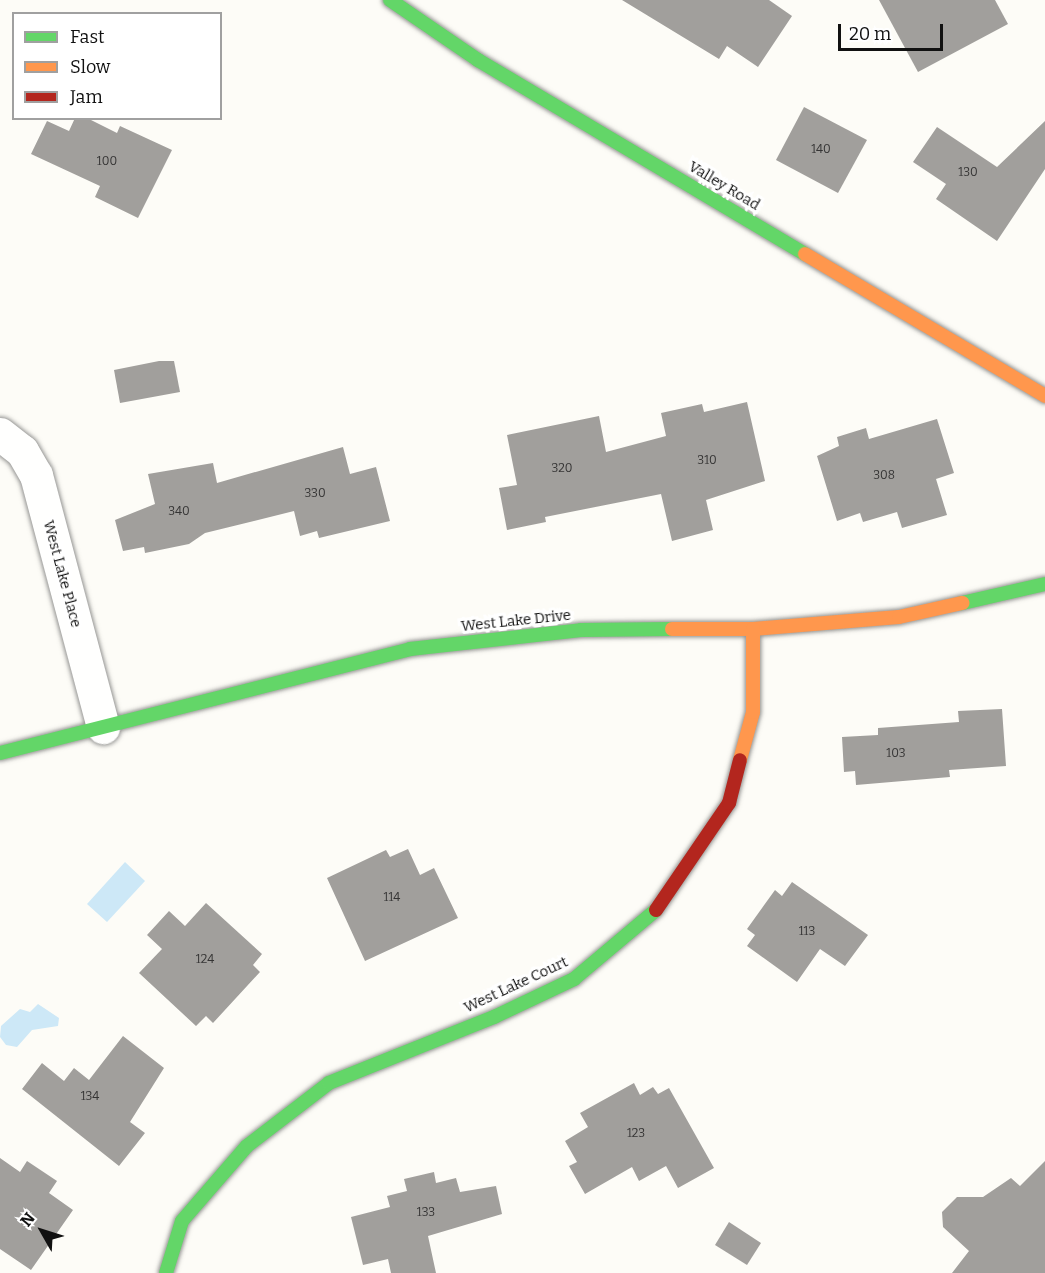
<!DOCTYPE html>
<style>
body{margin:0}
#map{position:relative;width:1045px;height:1273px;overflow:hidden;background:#fdfcf7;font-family:Bitter,serif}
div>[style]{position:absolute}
.water>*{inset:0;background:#cde8f7}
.building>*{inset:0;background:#a19f9c}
.roads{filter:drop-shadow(0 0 2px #979795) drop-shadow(0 0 2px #979795)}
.street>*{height:33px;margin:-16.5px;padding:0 16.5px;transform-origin:16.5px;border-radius:16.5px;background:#fffffe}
.fast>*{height:14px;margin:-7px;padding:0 7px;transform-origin:7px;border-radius:7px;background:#63d668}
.slow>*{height:14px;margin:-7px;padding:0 7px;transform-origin:7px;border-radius:7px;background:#ff974d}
.jam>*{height:14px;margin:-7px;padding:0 7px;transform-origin:7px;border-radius:7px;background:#b3261e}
span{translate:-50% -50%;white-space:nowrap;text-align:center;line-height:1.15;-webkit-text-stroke:6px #fff;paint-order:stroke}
.number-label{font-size:12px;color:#353434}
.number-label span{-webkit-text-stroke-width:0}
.street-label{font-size:15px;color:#111}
.legend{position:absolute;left:12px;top:12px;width:210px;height:108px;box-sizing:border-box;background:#fff;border:2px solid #a0a0a0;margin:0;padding:8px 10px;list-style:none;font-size:18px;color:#111}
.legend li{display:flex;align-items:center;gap:12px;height:30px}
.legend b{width:30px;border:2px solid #a0a0a0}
.north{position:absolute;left:12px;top:1201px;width:60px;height:60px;-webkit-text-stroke:4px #fff;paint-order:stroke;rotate:309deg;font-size:16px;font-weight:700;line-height:24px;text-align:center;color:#111}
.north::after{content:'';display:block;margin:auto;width:21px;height:27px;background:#111;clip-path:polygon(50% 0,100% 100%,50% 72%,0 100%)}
.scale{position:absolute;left:838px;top:24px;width:105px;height:27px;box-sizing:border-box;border:3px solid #111;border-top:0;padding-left:8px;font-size:18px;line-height:21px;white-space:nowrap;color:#111;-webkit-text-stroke:4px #fff;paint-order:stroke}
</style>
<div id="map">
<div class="water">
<i style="clip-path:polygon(125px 862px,145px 881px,107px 922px,87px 904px)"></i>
<i style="clip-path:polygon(38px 1004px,59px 1018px,58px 1026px,32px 1030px,17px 1047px,6px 1045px,0 1037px,1px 1026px,20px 1009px,30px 1012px)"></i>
</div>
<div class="building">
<i style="clip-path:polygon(622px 0,769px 0,792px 16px,758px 67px,727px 46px,719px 59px)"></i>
<i style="clip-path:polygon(879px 0,995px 0,1008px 24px,918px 72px)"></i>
<i style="clip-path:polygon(804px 107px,867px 140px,838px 193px,776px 160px)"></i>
<i style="clip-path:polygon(75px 118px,87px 118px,117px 133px,120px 126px,172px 150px,138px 218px,95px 197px,100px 186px,31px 154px,47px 121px,69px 131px)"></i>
<i style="clip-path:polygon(1045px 121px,1045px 169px,997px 241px,936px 199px,946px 184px,913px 162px,937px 127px,997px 167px)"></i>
<i style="clip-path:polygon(159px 361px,174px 361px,180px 392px,120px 403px,114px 370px)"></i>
<i style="clip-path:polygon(747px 402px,765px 481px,706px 500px,713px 530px,672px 541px,661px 494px,545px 517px,546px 522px,507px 530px,499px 488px,517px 485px,507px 435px,599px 416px,606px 452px,666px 436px,661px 413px,702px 404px,704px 412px)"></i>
<i style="clip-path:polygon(937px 419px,954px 473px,936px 479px,947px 515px,902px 528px,897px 512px,863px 522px,860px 513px,837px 521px,817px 456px,839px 446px,837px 437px,866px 428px,869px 439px)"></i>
<i style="clip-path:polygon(343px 447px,350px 474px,376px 467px,390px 521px,319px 538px,317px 531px,300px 536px,294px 511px,205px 533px,189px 544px,145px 553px,144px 547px,123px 551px,115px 520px,155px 504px,148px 474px,213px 463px,217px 483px)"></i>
<i style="clip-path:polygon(1002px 709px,1006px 766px,949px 770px,950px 777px,856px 785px,855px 771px,844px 772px,842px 737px,878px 735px,878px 728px,959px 722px,958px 711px)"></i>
<i style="clip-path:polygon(408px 849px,420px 875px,434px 868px,458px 918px,365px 961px,327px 878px,386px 850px,390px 857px)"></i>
<i style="clip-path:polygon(792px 882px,868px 935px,845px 966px,820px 949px,797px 982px,747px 946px,755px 935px,747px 929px,775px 890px,782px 896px)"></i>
<i style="clip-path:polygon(206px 903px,262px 954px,253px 965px,260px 972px,213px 1023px,206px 1016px,196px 1026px,139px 973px,162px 949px,147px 935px,169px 911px,185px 926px)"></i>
<i style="clip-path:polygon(123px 1036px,164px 1068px,130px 1122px,145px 1133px,119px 1166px,22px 1089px,42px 1063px,64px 1081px,74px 1068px,89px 1080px)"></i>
<i style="clip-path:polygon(634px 1083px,640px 1095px,653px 1087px,658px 1094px,669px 1088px,714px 1168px,678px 1188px,666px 1166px,639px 1181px,632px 1167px,585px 1194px,569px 1166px,577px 1162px,565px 1141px,588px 1127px,580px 1113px)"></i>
<i style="clip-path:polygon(0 1158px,20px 1172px,27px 1161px,57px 1181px,49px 1193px,73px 1210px,31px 1270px,0 1249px)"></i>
<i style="clip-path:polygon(1045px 1161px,1045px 1273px,952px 1273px,969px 1251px,943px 1227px,942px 1212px,957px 1197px,983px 1197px,1011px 1178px,1020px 1186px)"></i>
<i style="clip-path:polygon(434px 1172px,436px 1183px,456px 1178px,460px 1192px,496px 1186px,502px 1214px,428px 1236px,436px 1273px,391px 1273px,388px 1259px,363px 1265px,351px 1217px,390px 1207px,387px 1196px,407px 1191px,404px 1179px)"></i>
<i style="clip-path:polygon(729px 1222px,761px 1243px,747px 1265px,715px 1245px)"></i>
</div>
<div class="roads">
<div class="street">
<i style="left:0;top:434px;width:28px;rotate:38deg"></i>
<i style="left:22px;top:451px;width:28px;rotate:60deg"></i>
<i style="left:36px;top:475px;width:261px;rotate:75.1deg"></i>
</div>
<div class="fast">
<i style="left:390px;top:0;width:107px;rotate:34.3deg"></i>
<i style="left:478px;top:60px;width:380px;rotate:30.7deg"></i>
<i style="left:962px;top:603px;width:85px;rotate:-12.9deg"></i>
<i style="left:0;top:753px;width:423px;rotate:-14.2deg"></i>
<i style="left:410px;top:649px;width:172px;rotate:-6.3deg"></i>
<i style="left:581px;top:630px;width:91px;rotate:-0.6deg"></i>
<i style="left:166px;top:1273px;width:54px;rotate:-72.9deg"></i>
<i style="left:182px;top:1221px;width:99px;rotate:-49.1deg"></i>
<i style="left:247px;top:1146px;width:103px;rotate:-37.5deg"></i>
<i style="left:329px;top:1083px;width:178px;rotate:-21.8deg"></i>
<i style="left:494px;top:1017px;width:89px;rotate:-25.4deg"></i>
<i style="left:574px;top:979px;width:107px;rotate:-40.1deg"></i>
</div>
<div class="slow">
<i style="left:805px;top:254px;width:279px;rotate:30.6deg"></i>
<i style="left:672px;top:629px;width:81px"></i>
<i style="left:753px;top:629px;width:146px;rotate:-4.7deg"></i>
<i style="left:899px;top:617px;width:65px;rotate:-12.5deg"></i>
<i style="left:740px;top:760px;width:50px;rotate:-74.8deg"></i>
<i style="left:753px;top:712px;width:83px;rotate:-90deg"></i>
</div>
<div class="jam">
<i style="left:656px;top:910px;width:130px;rotate:-55.7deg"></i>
<i style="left:729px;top:803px;width:44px;rotate:-75.7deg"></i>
</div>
</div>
<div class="number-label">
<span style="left:821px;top:150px">140</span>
<span style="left:107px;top:162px">100</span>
<span style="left:968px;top:173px">130</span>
<span style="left:707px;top:461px">310</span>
<span style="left:562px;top:469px">320</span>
<span style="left:884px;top:476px">308</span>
<span style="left:315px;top:494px">330</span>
<span style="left:179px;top:512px">340</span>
<span style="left:896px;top:754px">103</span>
<span style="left:392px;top:898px">114</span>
<span style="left:807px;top:932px">113</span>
<span style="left:205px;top:960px">124</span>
<span style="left:90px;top:1097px">134</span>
<span style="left:636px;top:1134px">123</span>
<span style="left:426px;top:1213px">133</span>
</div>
<div class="street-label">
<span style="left:724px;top:186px;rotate:31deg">Valley Road</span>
<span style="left:62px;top:574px;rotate:75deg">West Lake Place</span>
<span style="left:516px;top:621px;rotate:-6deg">West Lake Drive</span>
<span style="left:516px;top:985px;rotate:-25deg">West Lake Court</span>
</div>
<ul class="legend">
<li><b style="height:8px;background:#63d668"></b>Fast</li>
<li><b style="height:8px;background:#ff974d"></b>Slow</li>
<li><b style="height:8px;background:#b3261e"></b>Jam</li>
</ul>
<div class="north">N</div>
<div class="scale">20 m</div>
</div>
